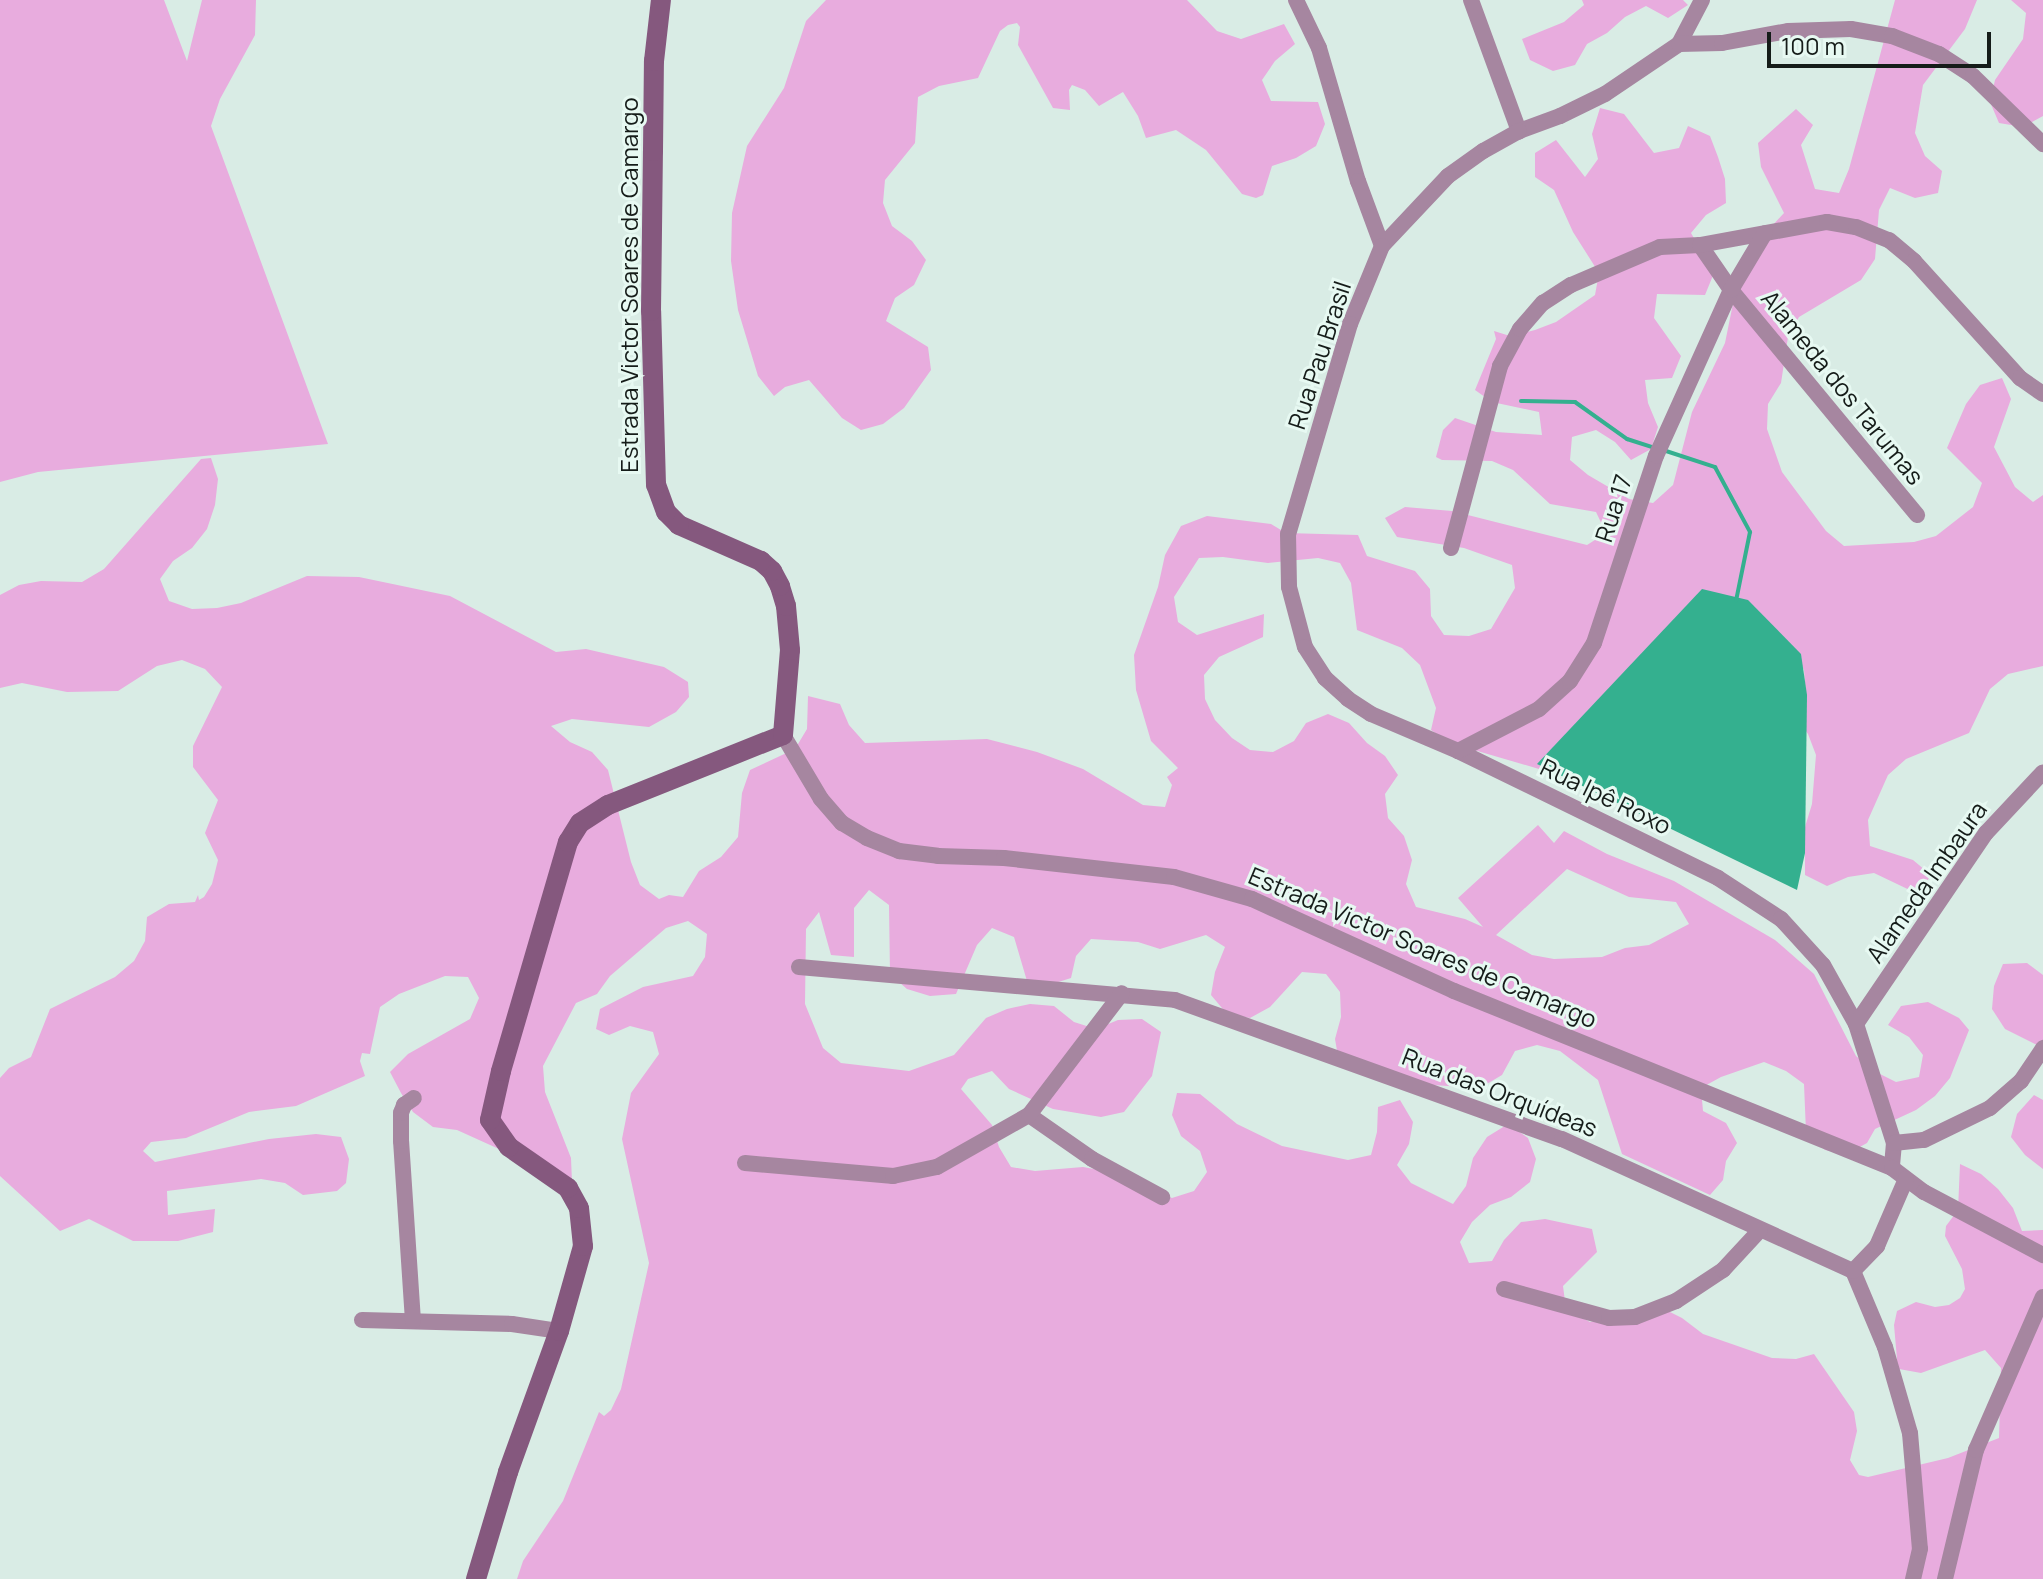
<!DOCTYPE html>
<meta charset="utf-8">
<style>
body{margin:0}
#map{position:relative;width:2043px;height:1579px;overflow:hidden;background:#d9ece5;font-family:Manrope,sans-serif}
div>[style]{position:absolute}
.green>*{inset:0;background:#e8acde}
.water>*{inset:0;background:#34b08f}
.stream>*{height:4px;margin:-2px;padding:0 2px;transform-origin:2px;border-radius:2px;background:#34b08f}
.street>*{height:16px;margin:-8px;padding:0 8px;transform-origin:8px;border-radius:8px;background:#a686a0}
.secondary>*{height:20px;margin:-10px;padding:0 10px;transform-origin:10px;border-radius:10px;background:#85587e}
span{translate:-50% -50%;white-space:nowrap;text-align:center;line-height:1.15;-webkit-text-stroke:6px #e7f9f2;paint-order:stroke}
.street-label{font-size:24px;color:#151c19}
.scale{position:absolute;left:1767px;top:32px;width:224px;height:36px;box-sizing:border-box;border:4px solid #151c19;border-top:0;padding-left:10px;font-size:24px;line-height:28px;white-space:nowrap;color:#151c19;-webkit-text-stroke:6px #e7f9f2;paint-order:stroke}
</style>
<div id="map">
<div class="green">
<i style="clip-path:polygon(0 0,164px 0,187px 61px,202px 0,256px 0,255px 35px,220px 99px,211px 126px,328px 444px,38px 472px,0 482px)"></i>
<i style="clip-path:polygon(826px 0,1187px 0,1217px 31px,1241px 39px,1284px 24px,1295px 44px,1275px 61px,1262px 80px,1271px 101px,1318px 102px,1325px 124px,1316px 146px,1296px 158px,1272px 166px,1263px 195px,1256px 198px,1242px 194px,1206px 150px,1176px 130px,1146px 138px,1138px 116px,1123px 92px,1099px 106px,1085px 90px,1072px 85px,1069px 90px,1070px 110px,1053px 108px,1018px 45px,1020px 27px,1017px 23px,1008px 25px,1000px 31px,978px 78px,939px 86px,918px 97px,915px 143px,885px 180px,883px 203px,892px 226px,912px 241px,926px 260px,914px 285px,895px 298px,886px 321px,928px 347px,931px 370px,904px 408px,883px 424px,861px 430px,842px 418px,809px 380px,785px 387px,774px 396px,758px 376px,738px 310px,731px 261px,732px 213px,747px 146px,784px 88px,806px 21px)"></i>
<i style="clip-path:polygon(1582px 0,1683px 0,1688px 5px,1668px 18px,1646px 6px,1625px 17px,1607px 33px,1587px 44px,1575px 65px,1553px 71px,1530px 60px,1522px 39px,1564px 22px,1584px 5px)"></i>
<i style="clip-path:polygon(evenodd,1895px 0,1977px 0,1965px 29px,1923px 85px,1915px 133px,1925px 156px,1942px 171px,1938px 193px,1915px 198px,1890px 188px,1879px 210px,1875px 259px,1861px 280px,1799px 317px,1788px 337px,1781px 383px,1768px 404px,1767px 429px,1782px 472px,1826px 531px,1844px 546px,1914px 542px,1936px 536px,1973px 507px,1982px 483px,1947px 448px,1966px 404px,1980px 385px,2002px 378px,2011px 399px,1994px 447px,2015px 487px,2033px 502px,2043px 495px,2043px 666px,2008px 674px,1990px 689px,1969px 733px,1906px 759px,1888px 775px,1868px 820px,1870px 846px,1913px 860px,1931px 875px,1918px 894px,1874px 873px,1848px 877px,1827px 886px,1805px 875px,1805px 827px,1812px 804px,1816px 755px,1808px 734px,1794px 715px,1806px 696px,1804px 670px,1799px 660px,1539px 769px,1450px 743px,1431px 730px,1436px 708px,1420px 665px,1402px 648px,1357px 630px,1351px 583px,1340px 563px,1318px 558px,1268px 563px,1223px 557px,1199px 558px,1174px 597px,1178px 622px,1197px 635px,1264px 614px,1263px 637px,1219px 657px,1204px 675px,1205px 699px,1215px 720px,1232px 738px,1250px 750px,1273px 752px,1294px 741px,1306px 723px,1328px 714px,1349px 723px,1367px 743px,1385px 756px,1398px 775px,1385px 794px,1388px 818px,1404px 836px,1412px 860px,1406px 884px,1416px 907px,1465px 919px,1483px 927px,1458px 898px,1538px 825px,1554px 843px,1564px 831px,1607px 854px,1674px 881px,1775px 940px,1814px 974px,1856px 1056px,1874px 1071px,1896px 1082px,1919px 1077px,1923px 1055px,1909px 1037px,1888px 1025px,1901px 1006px,1928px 1002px,1959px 1018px,1969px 1030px,1950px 1078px,1935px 1096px,1916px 1110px,1875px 1129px,1867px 1143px,1847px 1154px,1825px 1150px,1806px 1132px,1804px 1084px,1786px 1071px,1764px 1062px,1721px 1077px,1701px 1088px,1703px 1111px,1726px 1123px,1737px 1143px,1726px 1161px,1723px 1180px,1710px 1195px,1622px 1154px,1598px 1080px,1560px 1051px,1537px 1045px,1515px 1051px,1502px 1075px,1480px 1088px,1432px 1085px,1339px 1062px,1335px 1039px,1341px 1017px,1340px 992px,1326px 974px,1302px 972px,1270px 1007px,1250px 1018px,1227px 1014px,1211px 995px,1215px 972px,1225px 947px,1206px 935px,1160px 949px,1138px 942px,1091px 939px,1076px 956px,1071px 978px,1049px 985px,1027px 981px,1014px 937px,992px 928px,977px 945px,956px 994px,930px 996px,907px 989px,890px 974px,889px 905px,869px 890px,854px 908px,854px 957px,831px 955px,819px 912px,806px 929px,805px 1004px,823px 1048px,841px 1063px,909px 1071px,954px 1055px,986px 1018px,1007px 1009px,1030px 1004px,1054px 1006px,1074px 1022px,1096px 1029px,1118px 1020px,1142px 1019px,1161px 1032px,1152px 1076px,1124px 1112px,1101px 1117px,1053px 1109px,1009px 1089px,992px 1071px,968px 1079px,961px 1089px,992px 1125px,999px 1147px,1011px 1167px,1035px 1171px,1083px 1167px,1105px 1171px,1172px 1198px,1194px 1191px,1207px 1172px,1200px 1151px,1181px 1136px,1172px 1115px,1177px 1093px,1200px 1094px,1237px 1124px,1282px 1146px,1348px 1160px,1371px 1155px,1377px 1132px,1378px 1107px,1400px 1100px,1413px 1122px,1409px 1144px,1397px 1165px,1411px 1183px,1453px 1204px,1466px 1186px,1473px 1158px,1487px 1137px,1508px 1124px,1528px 1138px,1536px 1159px,1530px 1182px,1511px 1197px,1490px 1205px,1472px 1222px,1460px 1242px,1469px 1263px,1492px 1261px,1504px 1240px,1521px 1222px,1545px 1219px,1592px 1229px,1597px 1252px,1563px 1286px,1566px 1309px,1590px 1322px,1660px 1307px,1682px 1318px,1703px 1334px,1772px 1358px,1796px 1359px,1814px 1354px,1854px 1412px,1857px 1431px,1850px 1460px,1859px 1475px,1868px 1477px,1948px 1458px,1999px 1438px,2001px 1368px,1985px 1350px,1921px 1373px,1899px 1369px,1894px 1363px,1897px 1359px,1894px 1325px,1897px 1311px,1916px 1302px,1935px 1307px,1949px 1305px,1960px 1298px,1965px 1289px,1962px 1269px,1945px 1236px,1946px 1226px,1958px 1210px,1960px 1164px,1981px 1174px,1998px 1189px,2013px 1208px,2022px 1231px,2043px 1230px,2043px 1579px,517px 1579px,523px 1561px,563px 1501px,599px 1412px,604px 1416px,611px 1410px,621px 1389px,649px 1263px,622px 1139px,631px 1093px,659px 1054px,653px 1032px,630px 1026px,609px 1035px,596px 1029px,600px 1009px,643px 987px,693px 976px,705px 957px,707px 934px,688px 921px,666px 928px,610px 976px,597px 994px,576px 1003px,543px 1066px,545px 1092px,571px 1158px,572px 1182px,457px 1130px,433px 1127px,413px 1112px,401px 1093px,390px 1072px,408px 1054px,470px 1019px,479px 998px,468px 977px,445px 976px,399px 994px,380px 1007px,370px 1054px,362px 1053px,360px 1061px,365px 1076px,296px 1106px,249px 1112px,186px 1138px,151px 1142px,143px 1151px,155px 1162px,269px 1139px,316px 1134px,341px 1137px,349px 1159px,346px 1183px,337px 1191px,303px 1195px,285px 1183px,261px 1179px,167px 1191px,168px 1215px,215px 1209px,213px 1232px,178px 1241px,133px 1241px,89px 1219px,60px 1231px,0 1176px,0 1078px,9px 1068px,31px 1057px,50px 1009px,115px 977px,134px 961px,145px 941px,147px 917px,169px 904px,195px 902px,198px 895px,199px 900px,204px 897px,212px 884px,218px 860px,205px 833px,218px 800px,193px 767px,193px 746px,222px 687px,205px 669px,182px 660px,157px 666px,118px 691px,67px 692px,22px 683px,0 688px,0 595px,19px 585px,41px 581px,82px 582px,104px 569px,201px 459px,211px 458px,218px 479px,215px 505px,207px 529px,192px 548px,173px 561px,160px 579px,169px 601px,192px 609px,217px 608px,241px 603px,307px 576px,359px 577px,450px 596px,556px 652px,586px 649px,664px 667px,688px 682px,689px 697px,676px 712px,649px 727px,572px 719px,551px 726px,570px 742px,592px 752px,608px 770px,631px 862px,640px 885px,659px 899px,669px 895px,683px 897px,699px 871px,721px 857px,738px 837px,742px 793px,750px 770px,795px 749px,807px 729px,808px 696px,840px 704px,849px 725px,865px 743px,987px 739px,1037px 752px,1083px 769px,1143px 805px,1165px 807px,1172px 785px,1167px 777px,1178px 768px,1151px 741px,1136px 690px,1134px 655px,1158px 587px,1165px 555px,1181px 526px,1207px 516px,1271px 524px,1286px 533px,1358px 535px,1367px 556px,1415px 571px,1430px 589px,1431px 616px,1444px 635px,1469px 636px,1491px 629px,1515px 588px,1512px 565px,1464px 548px,1397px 537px,1385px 518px,1405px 507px,1452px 511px,1587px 545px,1606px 533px,1596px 512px,1550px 504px,1513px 470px,1492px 461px,1442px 460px,1436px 457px,1443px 430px,1455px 418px,1496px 432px,1542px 435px,1539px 412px,1492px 402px,1475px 390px,1496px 339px,1494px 331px,1510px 336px,1535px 330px,1556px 322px,1595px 295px,1599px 273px,1573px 232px,1554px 190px,1535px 177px,1535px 153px,1556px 140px,1585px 177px,1598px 159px,1592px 134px,1600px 108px,1624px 114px,1654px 153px,1679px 148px,1688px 126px,1710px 136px,1718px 157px,1725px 179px,1726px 203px,1706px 215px,1691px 233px,1714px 273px,1705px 295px,1657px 294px,1654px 318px,1681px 356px,1672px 378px,1645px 380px,1648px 403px,1658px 427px,1651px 449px,1631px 460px,1615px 442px,1596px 430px,1572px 437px,1570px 460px,1588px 475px,1629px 499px,1653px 503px,1673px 485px,1692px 412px,1725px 343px,1739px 274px,1748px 252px,1784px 213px,1761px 167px,1758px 143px,1796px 109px,1813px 125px,1801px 145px,1815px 189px,1839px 193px,1849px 169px,1895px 0,1567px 869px,1629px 897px,1676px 902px,1689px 924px,1649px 945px,1625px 948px,1602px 957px,1554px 959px,1532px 955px,1496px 935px,1567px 869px)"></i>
<i style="clip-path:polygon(2011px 0,2043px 0,2043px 116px,2023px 127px,1999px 123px,1990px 102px,1995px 80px,2023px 39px,2026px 13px)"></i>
<i style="clip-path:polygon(2027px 963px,2043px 975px,2043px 1048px,2005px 1029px,1992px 1009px,1994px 986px,2003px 964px)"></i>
<i style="clip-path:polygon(2034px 1095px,2043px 1100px,2043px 1169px,2025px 1155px,2011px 1137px,2017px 1114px)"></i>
</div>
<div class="water">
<i style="clip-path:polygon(1702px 589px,1748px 600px,1801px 654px,1807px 695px,1805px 853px,1797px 890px,1537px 764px)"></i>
</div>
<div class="stream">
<i style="left:1521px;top:401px;width:54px;rotate:1.1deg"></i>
<i style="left:1575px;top:402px;width:64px;rotate:35.4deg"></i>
<i style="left:1627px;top:439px;width:29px;rotate:18deg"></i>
<i style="left:1663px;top:450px;width:55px;rotate:18.1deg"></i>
<i style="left:1715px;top:467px;width:74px;rotate:61.7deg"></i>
<i style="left:1750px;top:532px;width:70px;rotate:101.5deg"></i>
</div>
<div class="street">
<i style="left:1296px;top:0;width:53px;rotate:64.4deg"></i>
<i style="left:1319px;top:48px;width:139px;rotate:73.7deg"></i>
<i style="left:1358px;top:181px;width:69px;rotate:69.7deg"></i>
<i style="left:1471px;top:0;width:140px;rotate:69.9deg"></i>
<i style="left:1702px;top:0;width:50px;rotate:117.6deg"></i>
<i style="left:1679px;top:44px;width:89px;rotate:146deg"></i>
<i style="left:1605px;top:94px;width:50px;rotate:153.9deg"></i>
<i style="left:1560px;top:116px;width:44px;rotate:159.9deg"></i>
<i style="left:1519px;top:131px;width:41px;rotate:150.9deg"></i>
<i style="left:1483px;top:151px;width:43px;rotate:144.5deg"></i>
<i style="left:1448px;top:176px;width:96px;rotate:133.3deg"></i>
<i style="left:1382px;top:246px;width:84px;rotate:112.3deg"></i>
<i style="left:1350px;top:324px;width:219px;rotate:106.4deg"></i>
<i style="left:1288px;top:534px;width:53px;rotate:88.9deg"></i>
<i style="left:1289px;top:587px;width:62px;rotate:75.1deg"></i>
<i style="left:1305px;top:647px;width:37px;rotate:57deg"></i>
<i style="left:1325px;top:678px;width:31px;rotate:42deg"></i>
<i style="left:1348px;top:699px;width:27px;rotate:33deg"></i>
<i style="left:1371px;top:714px;width:95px;rotate:23deg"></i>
<i style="left:1458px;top:751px;width:289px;rotate:26deg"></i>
<i style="left:1718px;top:878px;width:75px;rotate:33.1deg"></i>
<i style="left:1781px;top:919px;width:62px;rotate:47.6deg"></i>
<i style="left:1823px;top:965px;width:68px;rotate:60.8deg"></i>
<i style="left:1856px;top:1024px;width:125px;rotate:72.3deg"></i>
<i style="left:1894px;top:1143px;width:25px;rotate:95deg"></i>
<i style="left:1679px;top:44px;width:43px;rotate:-1.3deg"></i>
<i style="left:1722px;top:43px;width:67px;rotate:-10.3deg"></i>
<i style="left:1788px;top:31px;width:63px;rotate:-1.8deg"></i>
<i style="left:1851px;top:29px;width:42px;rotate:9.7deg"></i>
<i style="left:1892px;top:36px;width:50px;rotate:21deg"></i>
<i style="left:1939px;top:54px;width:40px;rotate:32.9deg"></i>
<i style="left:1973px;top:76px;width:98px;rotate:44.2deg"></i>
<i style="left:1700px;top:245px;width:55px;rotate:55.4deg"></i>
<i style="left:1731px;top:290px;width:292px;rotate:50.4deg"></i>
<i style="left:1451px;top:548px;width:188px;rotate:-74.9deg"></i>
<i style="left:1500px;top:366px;width:42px;rotate:-61.6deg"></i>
<i style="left:1520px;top:329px;width:35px;rotate:-49deg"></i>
<i style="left:1543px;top:303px;width:33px;rotate:-33deg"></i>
<i style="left:1571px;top:285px;width:97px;rotate:-23.1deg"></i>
<i style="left:1660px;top:247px;width:40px;rotate:-2.9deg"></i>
<i style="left:1700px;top:245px;width:129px;rotate:-10.3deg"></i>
<i style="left:1827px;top:222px;width:29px;rotate:10deg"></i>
<i style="left:1856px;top:227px;width:35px;rotate:22deg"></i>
<i style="left:1889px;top:240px;width:33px;rotate:40deg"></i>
<i style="left:1914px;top:261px;width:158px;rotate:47.8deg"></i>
<i style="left:2020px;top:378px;width:28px;rotate:35deg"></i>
<i style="left:783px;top:735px;width:74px;rotate:59.3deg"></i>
<i style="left:821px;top:799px;width:32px;rotate:49deg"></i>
<i style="left:842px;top:823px;width:29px;rotate:31deg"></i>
<i style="left:867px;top:838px;width:35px;rotate:22deg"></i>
<i style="left:899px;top:851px;width:39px;rotate:7deg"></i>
<i style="left:938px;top:856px;width:66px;rotate:1.7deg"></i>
<i style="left:1004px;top:858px;width:171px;rotate:6.4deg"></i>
<i style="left:1174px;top:877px;width:81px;rotate:15.8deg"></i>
<i style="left:1252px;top:899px;width:222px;rotate:24.5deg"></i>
<i style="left:1454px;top:991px;width:472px;rotate:22deg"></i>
<i style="left:1892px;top:1168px;width:40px;rotate:37deg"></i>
<i style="left:1924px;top:1192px;width:135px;rotate:27.9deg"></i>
<i style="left:1458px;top:751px;width:91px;rotate:-27.4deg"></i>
<i style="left:1539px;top:709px;width:42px;rotate:-42.1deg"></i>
<i style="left:1570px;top:681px;width:45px;rotate:-57.7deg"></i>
<i style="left:1594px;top:643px;width:197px;rotate:-71.7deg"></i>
<i style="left:1656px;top:456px;width:182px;rotate:-65.7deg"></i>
<i style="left:1731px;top:290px;width:66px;rotate:-59.2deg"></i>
<i style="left:799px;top:967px;width:377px;rotate:5deg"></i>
<i style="left:1175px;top:1000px;width:411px;rotate:19.8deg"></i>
<i style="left:1562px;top:1139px;width:320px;rotate:24.4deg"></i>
<i style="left:1853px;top:1271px;width:82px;rotate:67.2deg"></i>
<i style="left:1885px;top:1347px;width:90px;rotate:73.8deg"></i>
<i style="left:1910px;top:1433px;width:116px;rotate:85.1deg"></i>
<i style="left:1920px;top:1549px;width:31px;rotate:103deg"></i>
<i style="left:1856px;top:1024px;width:231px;rotate:-55.8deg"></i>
<i style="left:1986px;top:833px;width:83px;rotate:-46.9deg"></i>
<i style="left:1029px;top:1115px;width:77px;rotate:34.9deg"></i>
<i style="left:1092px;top:1159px;width:80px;rotate:28.5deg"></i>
<i style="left:1894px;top:1143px;width:30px;rotate:-6deg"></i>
<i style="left:1924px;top:1140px;width:73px;rotate:-25.9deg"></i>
<i style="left:1990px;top:1108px;width:41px;rotate:-41.1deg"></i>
<i style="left:2021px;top:1081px;width:40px;rotate:-56deg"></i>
<i style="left:745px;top:1163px;width:149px;rotate:5deg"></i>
<i style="left:893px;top:1176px;width:45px;rotate:-11.6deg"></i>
<i style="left:937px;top:1167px;width:106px;rotate:-29.5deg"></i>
<i style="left:1029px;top:1115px;width:153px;rotate:-52.7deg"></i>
<i style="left:1853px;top:1271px;width:35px;rotate:-46deg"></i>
<i style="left:1877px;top:1246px;width:73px;rotate:-66.6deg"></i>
<i style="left:1504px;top:1289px;width:109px;rotate:15.4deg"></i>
<i style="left:1609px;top:1318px;width:26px;rotate:-2deg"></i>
<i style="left:1635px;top:1317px;width:44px;rotate:-21.3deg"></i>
<i style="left:1676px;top:1301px;width:56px;rotate:-33.4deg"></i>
<i style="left:1723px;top:1270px;width:54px;rotate:-47.2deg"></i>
<i style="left:362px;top:1320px;width:150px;rotate:1.5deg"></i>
<i style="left:512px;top:1324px;width:48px;rotate:8.5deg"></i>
<i style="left:413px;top:1321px;width:180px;rotate:-93.8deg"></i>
<i style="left:401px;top:1141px;width:28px;rotate:-90deg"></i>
<i style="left:401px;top:1113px;width:9px;rotate:-69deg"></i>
<i style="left:404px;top:1105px;width:12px;rotate:-35deg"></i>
<i style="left:1945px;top:1579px;width:133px;rotate:-76.5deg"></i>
<i style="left:1976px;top:1450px;width:167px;rotate:-66.4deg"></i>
</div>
<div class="secondary">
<i style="left:476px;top:1579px;width:112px;rotate:-73.3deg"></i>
<i style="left:508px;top:1472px;width:150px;rotate:-70.1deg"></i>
<i style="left:559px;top:1331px;width:88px;rotate:-74.2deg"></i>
<i style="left:583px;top:1246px;width:38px;rotate:-96deg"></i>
<i style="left:579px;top:1208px;width:23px;rotate:-119deg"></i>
<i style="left:568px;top:1188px;width:72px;rotate:-145.2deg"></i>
<i style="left:509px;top:1147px;width:33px;rotate:-125deg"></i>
<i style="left:490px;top:1120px;width:50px;rotate:-77.3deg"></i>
<i style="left:501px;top:1071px;width:239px;rotate:-73.7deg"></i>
<i style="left:568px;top:842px;width:22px;rotate:-58deg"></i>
<i style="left:580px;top:823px;width:33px;rotate:-33deg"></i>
<i style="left:608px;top:805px;width:188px;rotate:-21.8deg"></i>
<i style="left:783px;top:735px;width:85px;rotate:-85.3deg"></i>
<i style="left:790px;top:650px;width:44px;rotate:-95.2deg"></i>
<i style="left:786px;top:606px;width:21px;rotate:-107deg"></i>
<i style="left:780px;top:586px;width:17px;rotate:-118deg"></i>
<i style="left:772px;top:571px;width:15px;rotate:-138deg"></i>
<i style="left:761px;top:561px;width:90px;rotate:-156.3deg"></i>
<i style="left:679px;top:525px;width:18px;rotate:-135deg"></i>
<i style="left:666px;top:512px;width:29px;rotate:-110deg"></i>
<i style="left:656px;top:485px;width:174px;rotate:-91.6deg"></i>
<i style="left:651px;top:311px;width:160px;rotate:-89.3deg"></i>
<i style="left:653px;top:151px;width:90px;rotate:-89.4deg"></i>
<i style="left:654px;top:61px;width:61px;rotate:-83.5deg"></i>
</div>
<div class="street-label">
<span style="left:629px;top:285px;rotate:-90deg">Estrada Victor Soares de Camargo</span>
<span style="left:1319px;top:355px;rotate:-72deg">Rua Pau Brasil</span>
<span style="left:1843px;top:387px;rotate:51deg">Alameda dos Tarumas</span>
<span style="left:1613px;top:508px;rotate:-72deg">Rua 17</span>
<span style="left:1606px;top:796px;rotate:26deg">Rua Ipê Roxo</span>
<span style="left:1926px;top:882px;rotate:-55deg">Alameda Imbaura</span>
<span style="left:1423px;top:947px;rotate:23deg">Estrada Victor Soares de Camargo</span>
<span style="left:1500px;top:1092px;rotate:21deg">Rua das Orquídeas</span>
</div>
<div class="scale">100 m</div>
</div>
